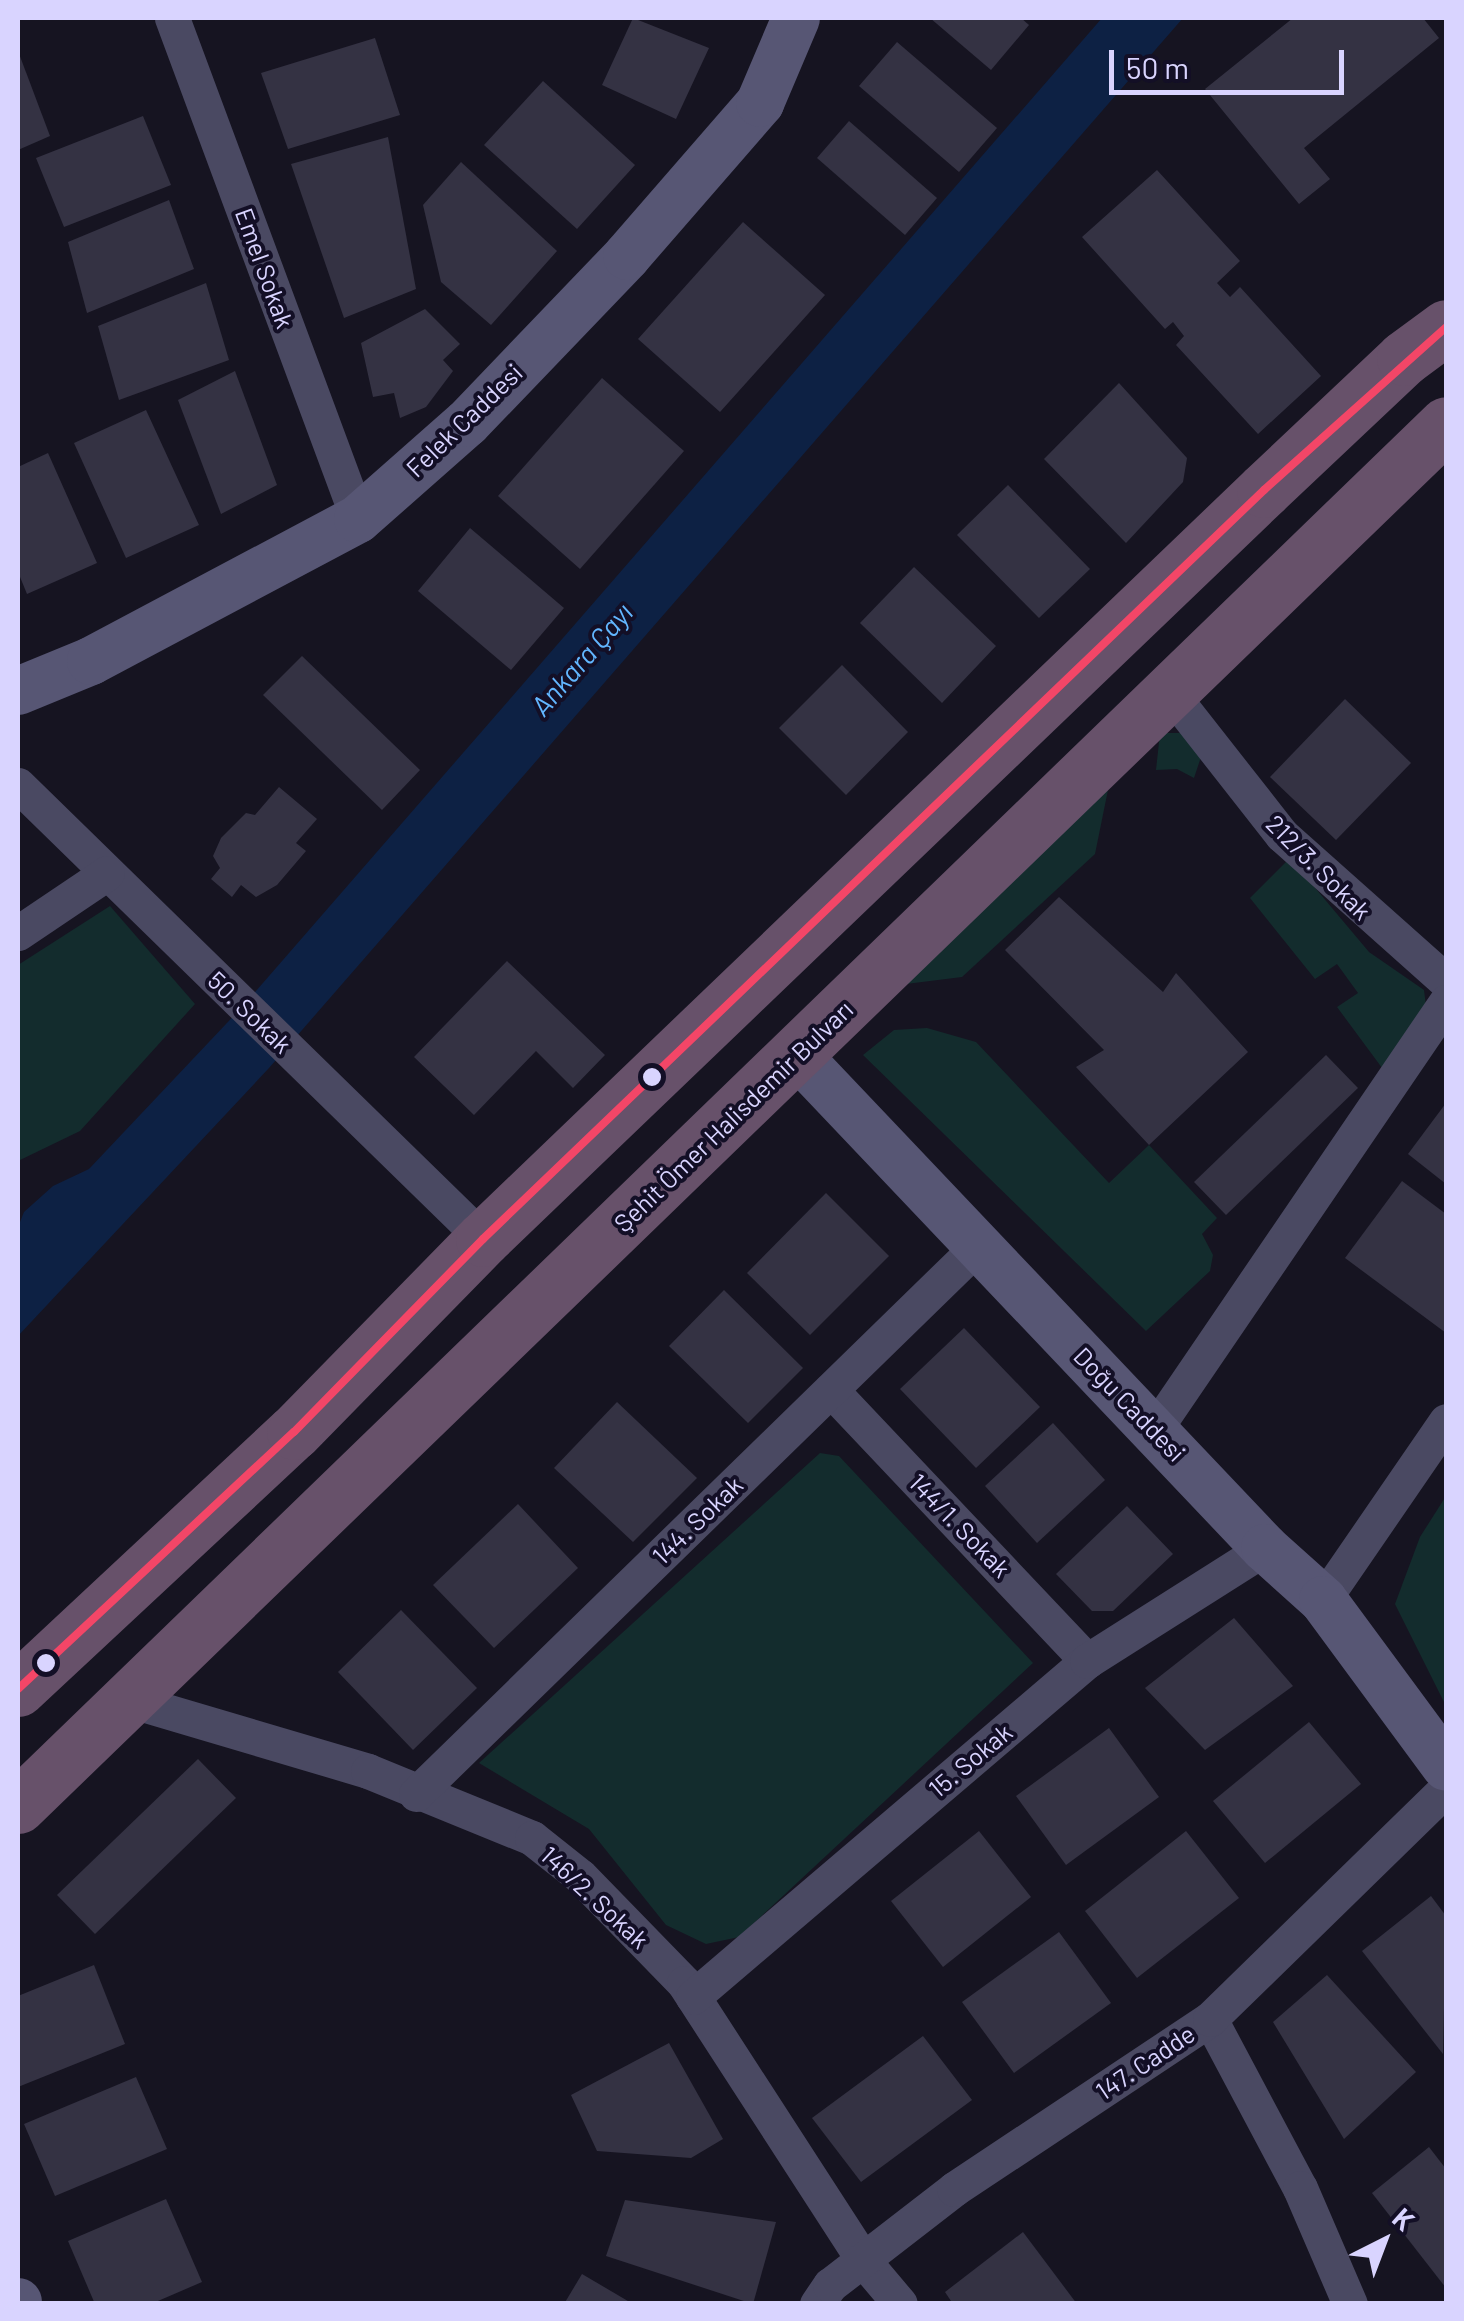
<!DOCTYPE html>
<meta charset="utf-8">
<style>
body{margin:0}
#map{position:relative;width:1464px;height:2321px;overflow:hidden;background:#161421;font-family:Barlow,sans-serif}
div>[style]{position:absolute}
.green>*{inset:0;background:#132c2d}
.water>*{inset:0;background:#0d2144}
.building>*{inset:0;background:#343243}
.street>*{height:35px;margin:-17.5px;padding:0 17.5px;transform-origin:17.5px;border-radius:17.5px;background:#4a4962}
.secondary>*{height:48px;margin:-24px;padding:0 24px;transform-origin:24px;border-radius:24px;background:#575674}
.highway>*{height:55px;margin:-27.5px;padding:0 27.5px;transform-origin:27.5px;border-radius:27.5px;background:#67516a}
.bus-1>*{height:8px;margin:-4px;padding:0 4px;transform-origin:4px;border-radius:4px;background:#f34667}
.dots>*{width:28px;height:28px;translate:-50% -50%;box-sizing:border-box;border:5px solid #130f26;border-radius:50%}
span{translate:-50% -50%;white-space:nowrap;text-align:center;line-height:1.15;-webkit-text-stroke:8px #130f26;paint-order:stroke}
.street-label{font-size:25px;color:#d9d4ff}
.water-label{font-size:28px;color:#62b6ff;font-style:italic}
.frame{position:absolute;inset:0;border:20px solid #d9d4ff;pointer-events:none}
.north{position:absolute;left:1334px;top:2191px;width:100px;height:100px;-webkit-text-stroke:8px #130f26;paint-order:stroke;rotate:42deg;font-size:28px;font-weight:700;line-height:40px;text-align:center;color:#d9d4ff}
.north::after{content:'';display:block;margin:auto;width:35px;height:45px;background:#d9d4ff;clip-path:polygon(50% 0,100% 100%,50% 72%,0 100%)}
.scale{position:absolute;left:1109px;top:50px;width:235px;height:45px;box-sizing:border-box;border:5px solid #d9d4ff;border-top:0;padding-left:12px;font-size:30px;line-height:35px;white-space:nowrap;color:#d9d4ff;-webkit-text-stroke:8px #130f26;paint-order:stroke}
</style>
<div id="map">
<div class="green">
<i style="clip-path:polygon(1160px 733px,1183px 733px,1203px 751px,1194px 778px,1177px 769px,1156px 770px)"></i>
<i style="clip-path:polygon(1110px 780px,1095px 854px,962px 977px,898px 985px)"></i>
<i style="clip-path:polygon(1290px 858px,1369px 952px,1424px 990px,1427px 1014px,1388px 1076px,1337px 1007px,1358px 993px,1337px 964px,1315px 979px,1250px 898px)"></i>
<i style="clip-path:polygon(110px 906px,195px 1004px,80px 1131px,18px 1161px,18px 965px)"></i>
<i style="clip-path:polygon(927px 1028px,976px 1042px,1109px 1183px,1149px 1145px,1217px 1218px,1202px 1234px,1213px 1255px,1210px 1271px,1146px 1331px,863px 1055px,894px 1030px)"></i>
<i style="clip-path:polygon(820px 1453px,839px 1456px,1033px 1663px,739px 1937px,706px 1944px,666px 1925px,589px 1829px,479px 1763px)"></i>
<i style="clip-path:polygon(1446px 1496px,1446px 1706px,1395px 1604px,1420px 1537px)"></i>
</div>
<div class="water">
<i style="clip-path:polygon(1102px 18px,1183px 18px,269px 1068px,18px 1336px,18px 1227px,24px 1212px,53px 1186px,89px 1169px,243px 1006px)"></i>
</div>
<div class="building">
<i style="clip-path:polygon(633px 18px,709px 48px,676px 119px,602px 85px)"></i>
<i style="clip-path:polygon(930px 18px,1021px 18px,1029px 25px,991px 70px)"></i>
<i style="clip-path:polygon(1293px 18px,1423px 18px,1439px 38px,1304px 148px,1330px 179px,1299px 204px,1205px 89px)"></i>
<i style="clip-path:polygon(375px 38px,400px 115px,288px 149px,261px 73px)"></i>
<i style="clip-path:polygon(897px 42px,997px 128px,959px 172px,859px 86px)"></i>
<i style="clip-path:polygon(18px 51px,50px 136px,18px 150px)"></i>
<i style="clip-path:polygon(543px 81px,635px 165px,577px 229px,484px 145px)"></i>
<i style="clip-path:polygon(143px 116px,171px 185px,64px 227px,36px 158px)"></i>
<i style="clip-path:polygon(849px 121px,937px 198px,905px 235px,817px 158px)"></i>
<i style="clip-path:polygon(388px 137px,416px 289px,344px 318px,291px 164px)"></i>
<i style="clip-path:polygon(461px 162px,557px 251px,491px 325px,441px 282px,423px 205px)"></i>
<i style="clip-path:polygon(1157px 170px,1240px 261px,1217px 283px,1230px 297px,1240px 287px,1321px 376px,1258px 434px,1176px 345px,1184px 336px,1173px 322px,1165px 329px,1082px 237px)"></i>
<i style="clip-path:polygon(169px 200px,194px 269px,87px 313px,68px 242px)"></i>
<i style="clip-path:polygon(743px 222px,825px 295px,720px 412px,638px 339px)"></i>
<i style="clip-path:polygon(206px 283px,229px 360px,119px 400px,98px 326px)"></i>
<i style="clip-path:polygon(425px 309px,460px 344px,443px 360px,453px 371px,426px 407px,400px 418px,394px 393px,373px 397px,361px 343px)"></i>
<i style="clip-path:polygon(235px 371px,277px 485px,221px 514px,178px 400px)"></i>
<i style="clip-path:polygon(602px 378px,684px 451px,580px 569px,498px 496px)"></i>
<i style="clip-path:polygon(1119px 383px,1187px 458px,1183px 482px,1126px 543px,1044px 459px)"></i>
<i style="clip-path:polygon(146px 410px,199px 525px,126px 558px,74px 443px)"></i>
<i style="clip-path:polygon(48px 453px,97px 563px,27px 594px,18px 572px,18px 467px)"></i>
<i style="clip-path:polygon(1008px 485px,1090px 569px,1039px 618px,957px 535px)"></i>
<i style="clip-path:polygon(470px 528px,564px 608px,511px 670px,418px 591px)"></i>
<i style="clip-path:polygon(914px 567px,996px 646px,942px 703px,860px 623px)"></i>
<i style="clip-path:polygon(302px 656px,420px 770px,382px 810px,263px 695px)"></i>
<i style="clip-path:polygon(842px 665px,908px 732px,846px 795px,779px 728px)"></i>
<i style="clip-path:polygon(1345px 699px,1411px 763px,1336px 840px,1270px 777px)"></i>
<i style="clip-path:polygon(279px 787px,317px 819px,296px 843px,306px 851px,277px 885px,256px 897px,241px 885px,232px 897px,211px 879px,220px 868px,213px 856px,221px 838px,246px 813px,255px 815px)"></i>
<i style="clip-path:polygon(1059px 897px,1163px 992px,1176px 973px,1248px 1052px,1149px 1145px,1076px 1067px,1104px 1050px,1005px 950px)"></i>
<i style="clip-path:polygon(507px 961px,605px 1055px,573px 1088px,536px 1051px,474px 1115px,414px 1057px)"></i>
<i style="clip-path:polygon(1326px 1055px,1358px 1088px,1226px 1215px,1194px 1182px)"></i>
<i style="clip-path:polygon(1446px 1103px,1446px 1184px,1408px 1154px)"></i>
<i style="clip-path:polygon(1402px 1181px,1446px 1214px,1446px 1333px,1345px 1258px)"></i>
<i style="clip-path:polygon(826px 1193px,889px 1256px,810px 1335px,747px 1273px)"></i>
<i style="clip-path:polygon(724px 1290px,803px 1368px,748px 1423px,669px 1346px)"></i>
<i style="clip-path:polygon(964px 1328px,1040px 1407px,976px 1468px,900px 1389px)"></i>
<i style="clip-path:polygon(617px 1402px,697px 1478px,633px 1542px,554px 1468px)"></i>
<i style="clip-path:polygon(1053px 1423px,1105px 1480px,1037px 1543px,985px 1486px)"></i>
<i style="clip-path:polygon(518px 1504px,578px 1568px,494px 1648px,433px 1585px)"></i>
<i style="clip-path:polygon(1127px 1506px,1173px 1554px,1113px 1611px,1092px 1611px,1056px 1574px)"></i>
<i style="clip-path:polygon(401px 1610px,477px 1688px,413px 1750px,338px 1672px)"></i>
<i style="clip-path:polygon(1234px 1618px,1293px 1686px,1205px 1750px,1145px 1688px)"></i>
<i style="clip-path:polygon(1309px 1722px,1361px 1784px,1265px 1863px,1213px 1801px)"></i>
<i style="clip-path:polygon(1109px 1728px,1159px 1797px,1066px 1865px,1016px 1796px)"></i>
<i style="clip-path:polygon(198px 1759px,236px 1798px,95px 1934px,57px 1895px)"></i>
<i style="clip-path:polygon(979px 1831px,1031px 1897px,943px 1967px,891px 1901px)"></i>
<i style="clip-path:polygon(1186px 1831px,1239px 1898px,1137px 1978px,1085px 1911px)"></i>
<i style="clip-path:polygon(1431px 1896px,1446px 1916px,1443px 2054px,1362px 1951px)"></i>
<i style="clip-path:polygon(1059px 1932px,1111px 2003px,1014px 2073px,962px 2002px)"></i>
<i style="clip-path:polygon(94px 1965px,125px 2044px,18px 2087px,18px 1996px)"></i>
<i style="clip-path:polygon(1327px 1975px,1416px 2072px,1344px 2139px,1273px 2022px)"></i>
<i style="clip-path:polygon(923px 2036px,972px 2100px,861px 2182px,812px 2118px)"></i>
<i style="clip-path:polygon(669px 2043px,723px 2139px,691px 2158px,597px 2151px,571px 2095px)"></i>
<i style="clip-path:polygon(136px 2077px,167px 2149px,55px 2196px,24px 2124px)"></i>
<i style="clip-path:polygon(1429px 2147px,1446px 2169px,1446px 2288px,1372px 2193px)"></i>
<i style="clip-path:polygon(166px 2199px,202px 2282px,151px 2304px,95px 2304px,68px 2241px)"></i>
<i style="clip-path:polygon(625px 2200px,776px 2222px,753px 2304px,606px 2256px)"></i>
<i style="clip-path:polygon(1023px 2232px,1077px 2304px,953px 2304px,945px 2292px)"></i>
<i style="clip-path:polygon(582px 2274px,633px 2304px,564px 2304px)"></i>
</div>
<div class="street">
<i style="left:172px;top:18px;width:534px;rotate:69.63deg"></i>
<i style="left:1169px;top:691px;width:183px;rotate:51.9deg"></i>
<i style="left:1282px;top:835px;width:220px;rotate:41.7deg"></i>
<i style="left:18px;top:785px;width:650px;rotate:44.31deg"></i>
<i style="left:18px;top:933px;width:107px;rotate:-34deg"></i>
<i style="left:831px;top:1390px;width:373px;rotate:46.6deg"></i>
<i style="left:1155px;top:1429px;width:517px;rotate:-55.73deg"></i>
<i style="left:1323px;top:1600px;width:217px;rotate:-55.5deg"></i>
<i style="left:132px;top:1701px;width:246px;rotate:16.5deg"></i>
<i style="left:368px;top:1771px;width:177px;rotate:22.2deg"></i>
<i style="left:532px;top:1838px;width:61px;rotate:38.4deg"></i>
<i style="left:580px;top:1876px;width:149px;rotate:45.8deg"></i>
<i style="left:684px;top:1983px;width:330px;rotate:57.1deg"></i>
<i style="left:863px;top:2260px;width:57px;rotate:49.9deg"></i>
<i style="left:416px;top:1794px;width:785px;rotate:-44.28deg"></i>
<i style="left:693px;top:1997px;width:518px;rotate:-40.46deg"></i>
<i style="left:1087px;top:1661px;width:211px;rotate:-32.4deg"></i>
<i style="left:1210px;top:2019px;width:191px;rotate:62deg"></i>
<i style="left:1300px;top:2188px;width:126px;rotate:66.7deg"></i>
<i style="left:817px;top:2304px;width:23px;rotate:-56deg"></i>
<i style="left:830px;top:2285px;width:157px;rotate:-37.7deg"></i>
<i style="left:954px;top:2189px;width:307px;rotate:-33.6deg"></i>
<i style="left:1210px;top:2019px;width:330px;rotate:-44.3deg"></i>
</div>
<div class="secondary">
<i style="left:18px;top:691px;width:79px;rotate:-22.3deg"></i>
<i style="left:91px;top:661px;width:302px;rotate:-28deg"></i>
<i style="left:358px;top:519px;width:145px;rotate:-41.4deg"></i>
<i style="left:467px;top:423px;width:231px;rotate:-46.2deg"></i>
<i style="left:627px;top:256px;width:203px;rotate:-49deg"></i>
<i style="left:760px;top:103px;width:92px;rotate:-67deg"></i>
<i style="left:796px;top:1054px;width:681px;rotate:46.49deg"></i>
<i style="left:1265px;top:1548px;width:78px;rotate:41.9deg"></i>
<i style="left:1323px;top:1600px;width:207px;rotate:53.6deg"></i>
<i style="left:18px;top:2302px;width:2px;rotate:90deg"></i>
</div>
<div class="highway">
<i style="left:18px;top:1689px;width:377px;rotate:-43deg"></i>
<i style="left:294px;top:1432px;width:270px;rotate:-45.6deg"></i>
<i style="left:483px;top:1239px;width:1082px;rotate:-43.8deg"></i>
<i style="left:1264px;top:490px;width:192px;rotate:-43.3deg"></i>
<i style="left:1404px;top:358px;width:52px;rotate:-36.4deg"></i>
<i style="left:18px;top:1806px;width:1987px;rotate:-44.06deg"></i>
</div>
<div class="bus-1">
<i style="left:18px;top:1689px;width:377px;rotate:-43deg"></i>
<i style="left:294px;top:1432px;width:270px;rotate:-45.6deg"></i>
<i style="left:483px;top:1239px;width:1082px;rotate:-43.8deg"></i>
<i style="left:1264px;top:490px;width:244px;rotate:-41.8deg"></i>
</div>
<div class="dots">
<i style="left:652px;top:1077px;background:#d9d4ff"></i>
<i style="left:46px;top:1663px;background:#d9d4ff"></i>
</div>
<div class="street-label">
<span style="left:265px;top:268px;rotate:70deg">Emel Sokak</span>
<span style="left:464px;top:420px;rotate:-44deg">Felek Caddesi</span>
<span style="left:1319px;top:867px;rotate:45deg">212/3. Sokak</span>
<span style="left:250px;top:1012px;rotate:44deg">50. Sokak</span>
<span style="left:733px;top:1116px;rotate:-44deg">Şehit Ömer Halisdemir Bulvarı</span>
<span style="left:1130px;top:1404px;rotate:46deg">Doğu Caddesi</span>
<span style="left:697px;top:1520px;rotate:-44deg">144. Sokak</span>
<span style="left:960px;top:1525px;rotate:46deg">144/1. Sokak</span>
<span style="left:970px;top:1760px;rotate:-40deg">15. Sokak</span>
<span style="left:595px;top:1897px;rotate:43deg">146/2. Sokak</span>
<span style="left:1145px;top:2062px;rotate:-34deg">147. Cadde</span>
</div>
<div class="water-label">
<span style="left:581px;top:659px;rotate:-49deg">Ankara Çayı</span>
</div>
<div class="frame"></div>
<div class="north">K</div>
<div class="scale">50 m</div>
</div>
